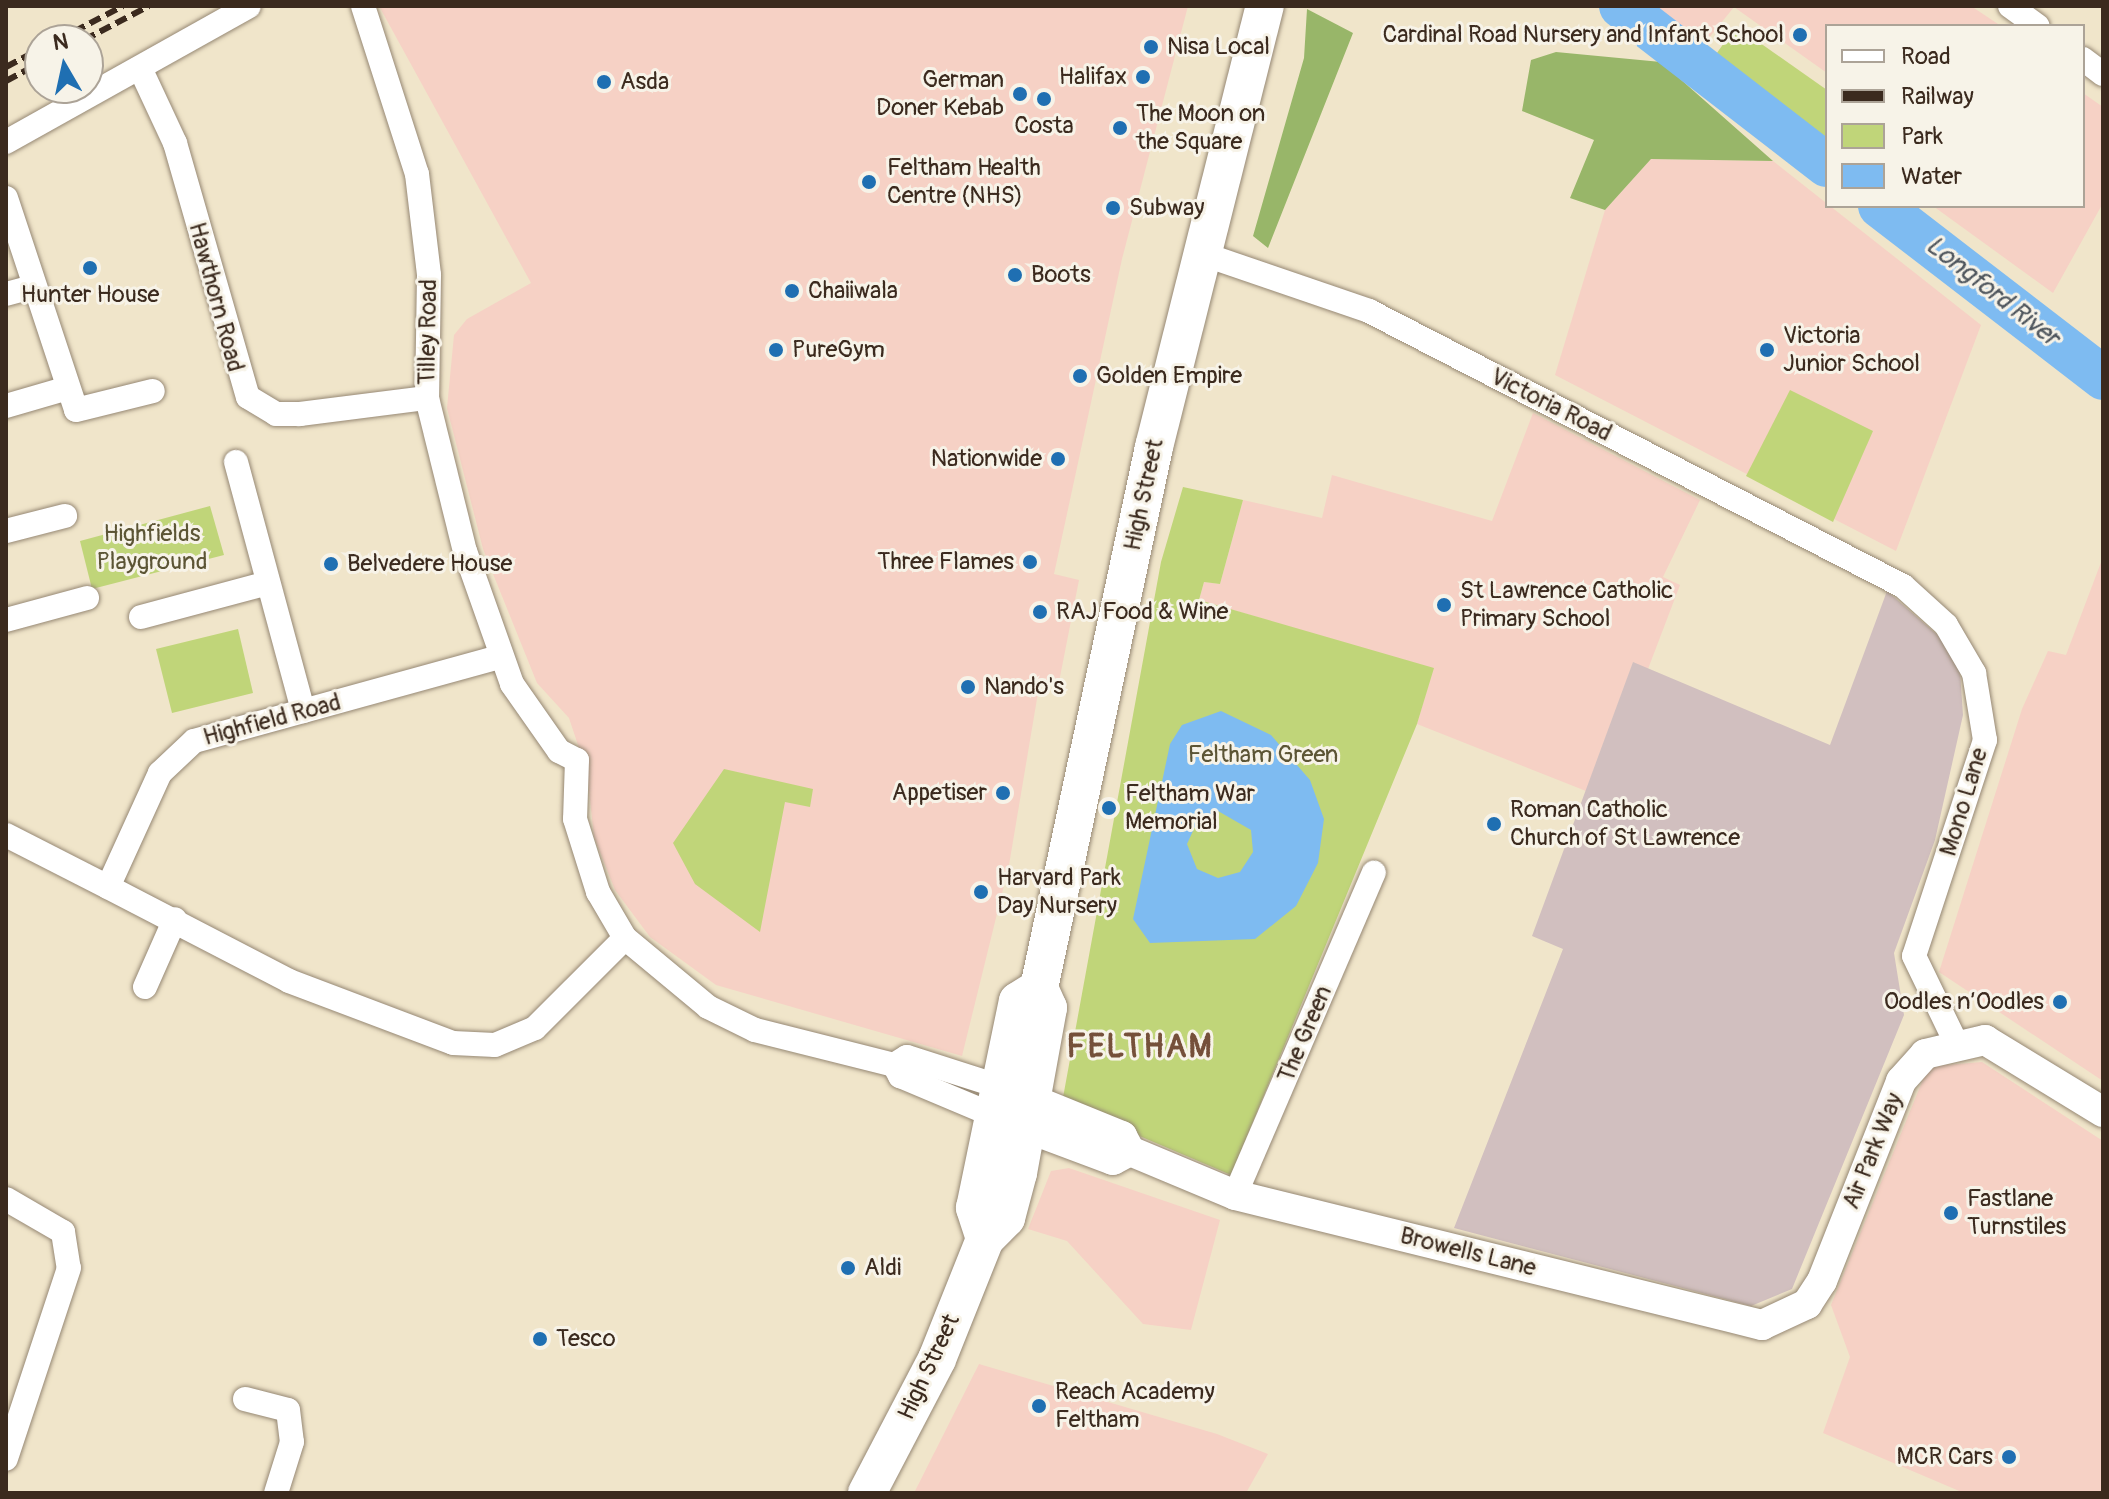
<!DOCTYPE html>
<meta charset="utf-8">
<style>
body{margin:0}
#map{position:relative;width:2109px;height:1499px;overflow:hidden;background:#f0e5ca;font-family:Pangolin,sans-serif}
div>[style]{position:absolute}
.built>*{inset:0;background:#f6d1c5}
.industrial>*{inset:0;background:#d1bfbf}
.green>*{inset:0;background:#c0d579}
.forest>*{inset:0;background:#98b669}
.water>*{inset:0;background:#7ebbf1}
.river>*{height:44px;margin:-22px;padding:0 22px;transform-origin:22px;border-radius:22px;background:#7ebbf1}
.roads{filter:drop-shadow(0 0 2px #968874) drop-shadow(0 0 2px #968874)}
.minor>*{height:24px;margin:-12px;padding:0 12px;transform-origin:12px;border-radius:12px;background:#fff}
.tertiary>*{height:30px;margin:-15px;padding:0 15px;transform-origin:15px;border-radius:15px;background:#fff}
.primary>*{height:38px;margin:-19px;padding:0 19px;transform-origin:19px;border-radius:19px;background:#fff}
.rail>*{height:6px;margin-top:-3px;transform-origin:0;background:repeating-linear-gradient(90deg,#3b2a1e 0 12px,transparent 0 18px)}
.dots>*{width:22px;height:22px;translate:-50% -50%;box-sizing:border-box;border:4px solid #f7f3e8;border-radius:50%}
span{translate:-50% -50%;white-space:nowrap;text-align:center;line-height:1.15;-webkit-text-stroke:6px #f7f3e8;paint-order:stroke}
.poi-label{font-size:24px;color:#3b2a1e}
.right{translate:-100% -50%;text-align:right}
.left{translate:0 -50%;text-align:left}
.street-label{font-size:24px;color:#3b2a1e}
.park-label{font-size:24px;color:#5c5535}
.water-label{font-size:26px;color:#4f565d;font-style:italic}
.district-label{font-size:32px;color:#75503a;font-weight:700;letter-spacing:2px}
.frame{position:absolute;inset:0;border:8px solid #3b2a1e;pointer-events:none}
.legend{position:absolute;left:1825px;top:24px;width:260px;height:184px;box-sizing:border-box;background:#f7f3e8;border:2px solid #aca397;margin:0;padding:10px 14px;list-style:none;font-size:24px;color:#3b2a1e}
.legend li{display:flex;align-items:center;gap:16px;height:40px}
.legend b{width:40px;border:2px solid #aca397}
.north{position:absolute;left:24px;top:24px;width:80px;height:80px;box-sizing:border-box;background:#f7f3e8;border:2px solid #aca397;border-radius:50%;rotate:351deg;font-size:22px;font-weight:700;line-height:32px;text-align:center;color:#3b2a1e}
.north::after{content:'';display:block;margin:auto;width:28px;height:36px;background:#1f6fb2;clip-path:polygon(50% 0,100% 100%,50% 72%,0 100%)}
</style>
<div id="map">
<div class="built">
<i style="clip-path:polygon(379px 6px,1188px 6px,1122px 259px,1054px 574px,1079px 580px,1059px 682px,1040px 681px,1009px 865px,962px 1056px,716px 985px,650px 937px,615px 890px,594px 837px,587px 772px,569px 718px,537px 683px,483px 549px,447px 408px,454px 335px,467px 319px,531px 283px)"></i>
<i style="clip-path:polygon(1652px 6px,1971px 6px,2001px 26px,1827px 26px,1827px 73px,1734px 7px,1704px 44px)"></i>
<i style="clip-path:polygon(2083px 93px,2103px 107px,2103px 203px,2053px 293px,1933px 206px,2083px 206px)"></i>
<i style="clip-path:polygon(1651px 159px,1773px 161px,1981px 325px,1896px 551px,1555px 375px,1605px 210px)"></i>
<i style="clip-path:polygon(1533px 413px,1700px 500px,1663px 577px,1680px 585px,1648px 669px,1633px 663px,1586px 791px,1417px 724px,1433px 669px,1199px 600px,1204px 582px,1220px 584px,1243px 500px,1322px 518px,1332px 475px,1492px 521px)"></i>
<i style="clip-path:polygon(2103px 557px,2103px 1081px,1939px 972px,2022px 709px,2048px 651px,2066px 655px)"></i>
<i style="clip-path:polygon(1982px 1062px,2103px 1141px,2103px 1493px,1964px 1493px,1823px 1433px,1850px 1357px,1831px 1305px,1924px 1077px,1933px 1066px)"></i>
<i style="clip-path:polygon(1069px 1168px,1220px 1220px,1191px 1330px,1143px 1324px,1067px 1241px,1028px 1229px,1051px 1171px)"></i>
<i style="clip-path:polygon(979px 1364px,1217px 1434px,1268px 1454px,1246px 1493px,914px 1493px)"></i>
</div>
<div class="industrial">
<i style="clip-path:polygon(1887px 591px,1949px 645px,1960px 672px,1963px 715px,1935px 840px,1894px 953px,1904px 1015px,1792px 1289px,1751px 1306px,1454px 1228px,1563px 949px,1532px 936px,1633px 662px,1830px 745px)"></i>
</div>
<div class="green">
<i style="clip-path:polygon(1736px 26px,1827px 90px,1827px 158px,1707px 67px)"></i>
<i style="clip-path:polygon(1790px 390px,1873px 431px,1833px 522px,1746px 476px)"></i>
<i style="clip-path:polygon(1183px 487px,1243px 500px,1220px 584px,1204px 582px,1199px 600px,1434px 668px,1417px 724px,1231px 1175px,1062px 1103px,1161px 562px)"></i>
<i style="clip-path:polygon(210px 506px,224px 555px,92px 589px,80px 541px)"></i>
<i style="clip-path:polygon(238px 629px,253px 693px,172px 713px,156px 649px)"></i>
<i style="clip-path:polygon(724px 769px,813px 789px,810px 807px,785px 802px,760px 932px,695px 884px,673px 843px)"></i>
</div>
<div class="forest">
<i style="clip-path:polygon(1307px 9px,1353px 33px,1268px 248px,1253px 236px,1304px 58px)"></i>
<i style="clip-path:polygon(1556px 52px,1661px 62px,1773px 161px,1651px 159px,1605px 210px,1570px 198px,1594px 140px,1522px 111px,1531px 60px)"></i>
</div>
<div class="water">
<i style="clip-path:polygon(evenodd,1221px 711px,1271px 735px,1310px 780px,1324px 819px,1318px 863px,1296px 906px,1255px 939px,1150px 943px,1133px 919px,1170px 744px,1182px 725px,1221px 711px,1218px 811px,1251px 830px,1253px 852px,1240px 872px,1218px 878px,1197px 869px,1187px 844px,1198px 820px,1218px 811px)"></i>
</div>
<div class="river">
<i style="left:1621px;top:6px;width:260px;rotate:37.7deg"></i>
<i style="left:1880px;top:206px;width:282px;rotate:37.6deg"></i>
</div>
<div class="roads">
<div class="minor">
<i style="left:363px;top:6px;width:176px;rotate:72.2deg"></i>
<i style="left:417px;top:174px;width:102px;rotate:83.2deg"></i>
<i style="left:429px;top:275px;width:123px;rotate:90.9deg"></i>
<i style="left:427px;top:398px;width:158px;rotate:76.1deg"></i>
<i style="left:465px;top:551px;width:141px;rotate:70.5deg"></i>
<i style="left:512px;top:684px;width:82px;rotate:55deg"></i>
<i style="left:559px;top:751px;width:20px;rotate:27deg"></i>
<i style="left:577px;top:760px;width:59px;rotate:91.9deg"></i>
<i style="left:575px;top:819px;width:77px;rotate:72.5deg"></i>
<i style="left:598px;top:892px;width:53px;rotate:59.6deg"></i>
<i style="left:625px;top:938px;width:108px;rotate:39.7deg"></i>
<i style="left:708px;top:1007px;width:52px;rotate:26.1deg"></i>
<i style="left:755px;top:1030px;width:143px;rotate:14.1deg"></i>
<i style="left:894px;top:1065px;width:13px;rotate:61deg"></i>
<i style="left:900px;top:1076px;width:103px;rotate:22.8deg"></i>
<i style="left:2010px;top:6px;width:34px;rotate:36deg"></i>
<i style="left:2083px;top:59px;width:25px;rotate:37deg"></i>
<i style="left:140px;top:68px;width:83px;rotate:65deg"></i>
<i style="left:175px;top:143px;width:264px;rotate:74deg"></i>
<i style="left:248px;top:397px;width:33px;rotate:31deg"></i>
<i style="left:276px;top:414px;width:24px"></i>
<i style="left:300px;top:414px;width:128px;rotate:-7.2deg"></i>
<i style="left:6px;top:142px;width:278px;rotate:-29.2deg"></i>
<i style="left:6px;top:198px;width:223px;rotate:71.7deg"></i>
<i style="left:76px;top:410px;width:79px;rotate:-13.9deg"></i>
<i style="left:1200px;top:253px;width:179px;rotate:18.9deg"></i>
<i style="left:1369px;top:311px;width:601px;rotate:27.25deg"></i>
<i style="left:1903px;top:586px;width:58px;rotate:42.2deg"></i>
<i style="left:1946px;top:625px;width:56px;rotate:59.7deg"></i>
<i style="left:1974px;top:673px;width:68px;rotate:80.7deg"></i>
<i style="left:1985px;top:740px;width:227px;rotate:108.2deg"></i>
<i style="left:1914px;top:956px;width:97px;rotate:64.2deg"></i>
<i style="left:6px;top:294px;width:27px;rotate:-15deg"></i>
<i style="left:6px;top:406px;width:60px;rotate:-16.3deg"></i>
<i style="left:236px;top:462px;width:258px;rotate:74.9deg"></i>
<i style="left:6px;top:531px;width:61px;rotate:-14.3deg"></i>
<i style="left:141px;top:617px;width:131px;rotate:-15deg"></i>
<i style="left:6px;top:620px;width:84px;rotate:-15.2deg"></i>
<i style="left:499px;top:657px;width:316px;rotate:164.6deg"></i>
<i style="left:194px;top:741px;width:47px;rotate:136.7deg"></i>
<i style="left:160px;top:773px;width:125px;rotate:114.5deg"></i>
<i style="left:108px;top:887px;width:204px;rotate:27.4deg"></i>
<i style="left:289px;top:981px;width:175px;rotate:20.7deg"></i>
<i style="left:453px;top:1043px;width:42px;rotate:2.7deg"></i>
<i style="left:495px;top:1045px;width:43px;rotate:-23deg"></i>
<i style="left:535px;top:1028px;width:127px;rotate:-45deg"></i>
<i style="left:6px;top:835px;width:114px;rotate:27deg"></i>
<i style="left:145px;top:987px;width:74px;rotate:-66.2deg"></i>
<i style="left:894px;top:1065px;width:15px;rotate:-32deg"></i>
<i style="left:907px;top:1057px;width:99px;rotate:17.7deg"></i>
<i style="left:1235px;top:1195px;width:351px;rotate:-66.7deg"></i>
<i style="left:6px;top:1199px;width:66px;rotate:30.1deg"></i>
<i style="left:63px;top:1232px;width:36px;rotate:81deg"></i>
<i style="left:69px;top:1268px;width:201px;rotate:108.3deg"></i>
<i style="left:245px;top:1399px;width:44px;rotate:14.3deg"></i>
<i style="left:288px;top:1410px;width:32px;rotate:83deg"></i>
<i style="left:292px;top:1442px;width:53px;rotate:107.4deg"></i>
</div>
<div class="tertiary">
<i style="left:1011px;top:1091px;width:120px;rotate:22.1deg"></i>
<i style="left:1122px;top:1136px;width:17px;rotate:62deg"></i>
<i style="left:1130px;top:1151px;width:114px;rotate:22.7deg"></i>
<i style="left:1235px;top:1195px;width:543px;rotate:13.86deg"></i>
<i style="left:1762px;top:1325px;width:50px;rotate:-25deg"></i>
<i style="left:1807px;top:1304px;width:27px;rotate:-57deg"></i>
<i style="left:1822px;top:1281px;width:215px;rotate:-68.4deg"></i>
<i style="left:1901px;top:1081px;width:36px;rotate:-48deg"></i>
<i style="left:1925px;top:1054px;width:62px;rotate:-13.1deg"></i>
<i style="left:1985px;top:1040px;width:138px;rotate:31.4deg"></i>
<i style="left:1006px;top:1120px;width:114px;rotate:20.5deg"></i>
<i style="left:1113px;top:1160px;width:19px;rotate:-28deg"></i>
</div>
<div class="primary">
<i style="left:985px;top:1239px;width:33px;rotate:-108deg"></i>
<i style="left:975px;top:1208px;width:211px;rotate:-78.3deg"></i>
<i style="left:1018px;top:1001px;width:25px;rotate:-32deg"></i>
<i style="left:867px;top:1493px;width:151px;rotate:-62.4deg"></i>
<i style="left:937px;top:1359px;width:129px;rotate:-68.2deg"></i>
<i style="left:985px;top:1239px;width:30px;rotate:-45deg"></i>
<i style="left:1006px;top:1218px;width:47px;rotate:-75.1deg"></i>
<i style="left:1018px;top:1173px;width:168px;rotate:-79.7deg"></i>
<i style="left:1048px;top:1008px;width:22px;rotate:-114deg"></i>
<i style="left:1039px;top:988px;width:553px;rotate:-78deg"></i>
<i style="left:1154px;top:447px;width:455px;rotate:-75.9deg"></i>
</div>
</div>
<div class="rail">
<i style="left:58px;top:40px;width:73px;rotate:-27.6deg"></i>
<i style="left:84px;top:40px;width:73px;rotate:-27.6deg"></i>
<i style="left:6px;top:67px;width:38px;rotate:-28deg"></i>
<i style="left:6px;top:81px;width:38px;rotate:-28deg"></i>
</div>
<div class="dots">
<i style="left:1800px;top:35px;background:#1f6fb2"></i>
<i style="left:1151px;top:47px;background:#1f6fb2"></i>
<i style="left:1143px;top:77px;background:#1f6fb2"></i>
<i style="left:604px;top:82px;background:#1f6fb2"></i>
<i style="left:1020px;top:94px;background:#1f6fb2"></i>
<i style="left:1044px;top:99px;background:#1f6fb2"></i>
<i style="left:1120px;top:128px;background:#1f6fb2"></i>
<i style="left:869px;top:182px;background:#1f6fb2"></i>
<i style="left:1113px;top:208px;background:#1f6fb2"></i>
<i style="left:90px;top:268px;background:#1f6fb2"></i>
<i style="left:1015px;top:275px;background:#1f6fb2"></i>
<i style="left:792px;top:291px;background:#1f6fb2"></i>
<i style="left:776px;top:350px;background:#1f6fb2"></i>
<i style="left:1767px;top:350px;background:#1f6fb2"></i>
<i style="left:1080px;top:376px;background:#1f6fb2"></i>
<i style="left:1058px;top:459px;background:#1f6fb2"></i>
<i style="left:1030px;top:562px;background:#1f6fb2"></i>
<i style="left:331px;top:564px;background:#1f6fb2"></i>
<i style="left:1444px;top:605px;background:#1f6fb2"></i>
<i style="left:1040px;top:612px;background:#1f6fb2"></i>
<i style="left:968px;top:687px;background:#1f6fb2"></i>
<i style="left:1003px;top:793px;background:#1f6fb2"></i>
<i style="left:1109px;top:808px;background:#1f6fb2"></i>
<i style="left:1494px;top:824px;background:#1f6fb2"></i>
<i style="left:981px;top:892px;background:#1f6fb2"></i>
<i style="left:2060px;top:1002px;background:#1f6fb2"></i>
<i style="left:1951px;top:1213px;background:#1f6fb2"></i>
<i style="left:848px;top:1268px;background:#1f6fb2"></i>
<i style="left:540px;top:1339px;background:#1f6fb2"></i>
<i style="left:1039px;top:1406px;background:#1f6fb2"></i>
<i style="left:2009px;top:1457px;background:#1f6fb2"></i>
</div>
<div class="poi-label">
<span class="right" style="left:1784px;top:35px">Cardinal Road Nursery and Infant School</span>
<span class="left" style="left:1167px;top:47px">Nisa Local</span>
<span class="right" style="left:1127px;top:77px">Halifax</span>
<span class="right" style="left:1004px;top:94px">German<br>Doner Kebab</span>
<span class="left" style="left:620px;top:82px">Asda</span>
<span class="left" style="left:1136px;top:128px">The Moon on<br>the Square</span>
<span style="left:1044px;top:126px">Costa</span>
<span class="left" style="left:887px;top:182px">Feltham Health<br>Centre (NHS)</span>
<span class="left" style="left:1129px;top:208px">Subway</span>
<span class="left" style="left:1031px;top:275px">Boots</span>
<span class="left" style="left:808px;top:291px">Chaiiwala</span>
<span style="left:90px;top:295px">Hunter House</span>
<span class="left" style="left:1783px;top:350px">Victoria<br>Junior School</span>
<span class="left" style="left:792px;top:350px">PureGym</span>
<span class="left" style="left:1096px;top:376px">Golden Empire</span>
<span class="right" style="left:1042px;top:459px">Nationwide</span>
<span class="right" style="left:1014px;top:562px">Three Flames</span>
<span class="left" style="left:347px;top:564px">Belvedere House</span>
<span class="left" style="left:1460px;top:605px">St Lawrence Catholic<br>Primary School</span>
<span class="left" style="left:1056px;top:612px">RAJ Food &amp; Wine</span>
<span class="left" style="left:984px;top:687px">Nando's</span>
<span class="right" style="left:987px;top:793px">Appetiser</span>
<span class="left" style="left:1125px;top:808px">Feltham War<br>Memorial</span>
<span class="left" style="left:1510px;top:824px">Roman Catholic<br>Church of St Lawrence</span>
<span class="left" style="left:997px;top:892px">Harvard Park<br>Day Nursery</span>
<span class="right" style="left:2044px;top:1002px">Oodles n’Oodles</span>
<span class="left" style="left:1967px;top:1213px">Fastlane<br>Turnstiles</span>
<span class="left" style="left:864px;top:1268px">Aldi</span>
<span class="left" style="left:556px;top:1339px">Tesco</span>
<span class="left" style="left:1055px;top:1406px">Reach Academy<br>Feltham</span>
<span class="right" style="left:1993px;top:1457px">MCR Cars</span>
</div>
<div class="street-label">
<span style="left:216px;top:297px;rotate:75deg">Hawthorn Road</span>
<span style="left:428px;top:332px;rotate:-89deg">Tilley Road</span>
<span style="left:1551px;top:405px;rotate:27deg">Victoria Road</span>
<span style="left:1144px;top:495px;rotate:-78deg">High Street</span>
<span style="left:272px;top:720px;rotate:-15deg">Highfield Road</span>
<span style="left:1964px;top:802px;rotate:-73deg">Mono Lane</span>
<span style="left:1305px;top:1034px;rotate:-67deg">The Green</span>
<span style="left:1873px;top:1151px;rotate:-68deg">Air Park Way</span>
<span style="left:1468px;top:1252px;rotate:14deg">Browells Lane</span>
<span style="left:929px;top:1367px;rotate:-65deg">High Street</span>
</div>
<div class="park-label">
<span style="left:152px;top:548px">Highfields<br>Playground</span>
<span style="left:1263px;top:755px">Feltham Green</span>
</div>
<div class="water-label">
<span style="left:1992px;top:292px;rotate:38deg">Longford River</span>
</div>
<div class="district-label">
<span style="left:1140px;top:1047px">FELTHAM</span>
</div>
<div class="frame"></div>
<ul class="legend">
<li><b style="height:10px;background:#fff"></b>Road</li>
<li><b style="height:10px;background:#3b2a1e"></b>Railway</li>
<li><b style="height:22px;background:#c0d579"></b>Park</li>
<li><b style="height:22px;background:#7ebbf1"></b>Water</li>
</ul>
<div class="north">N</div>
</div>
